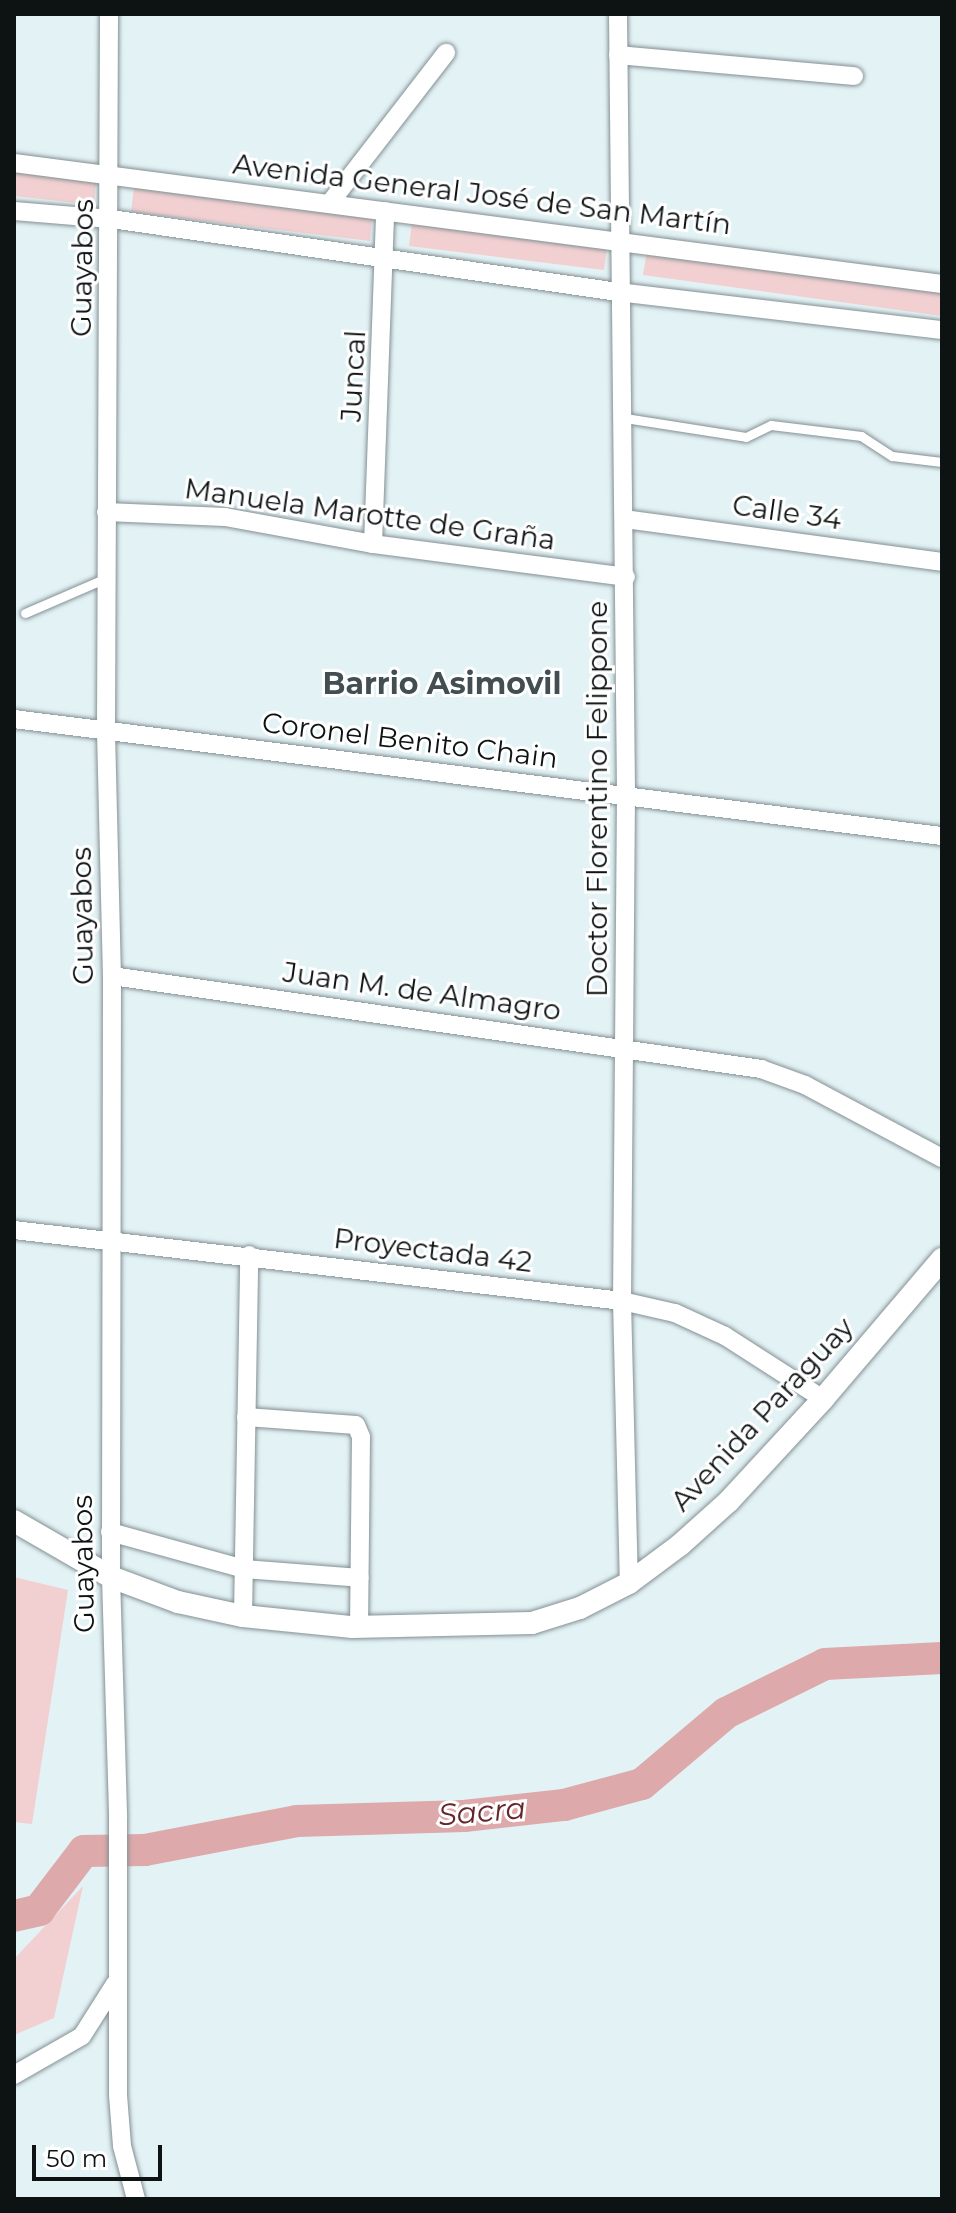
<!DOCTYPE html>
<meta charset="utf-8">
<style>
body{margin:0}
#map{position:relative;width:956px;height:2213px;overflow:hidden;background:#e3f2f5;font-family:Montserrat,sans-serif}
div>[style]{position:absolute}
.green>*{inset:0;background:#f2d0d1}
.river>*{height:32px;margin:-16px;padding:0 16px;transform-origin:16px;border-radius:16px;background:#dda9aa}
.roads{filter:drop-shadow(0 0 2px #839094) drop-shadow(0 0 2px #839094)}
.service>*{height:9px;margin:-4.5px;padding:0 4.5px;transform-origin:4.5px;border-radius:4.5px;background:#fff}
.minor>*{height:18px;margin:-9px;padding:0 9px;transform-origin:9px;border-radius:9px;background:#fff}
.tertiary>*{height:22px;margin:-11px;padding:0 11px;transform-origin:11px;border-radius:11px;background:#fff}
span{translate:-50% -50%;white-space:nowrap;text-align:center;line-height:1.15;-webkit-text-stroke:6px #fff;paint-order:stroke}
.street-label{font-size:28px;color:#0d1213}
.neighbourhood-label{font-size:30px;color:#424e51;font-weight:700}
.water-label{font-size:30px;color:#65252b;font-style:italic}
.frame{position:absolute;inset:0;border:16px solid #0d1213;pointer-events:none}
.scale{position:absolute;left:32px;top:2145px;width:130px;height:36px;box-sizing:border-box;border:4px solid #0d1213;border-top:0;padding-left:10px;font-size:24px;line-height:28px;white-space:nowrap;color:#0d1213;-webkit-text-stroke:6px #fff;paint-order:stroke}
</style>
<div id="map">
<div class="green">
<i style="clip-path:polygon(14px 171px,96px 180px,94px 205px,14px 196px)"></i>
<i style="clip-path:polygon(134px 187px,372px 217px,370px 241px,131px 212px)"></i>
<i style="clip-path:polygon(412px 222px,607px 246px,604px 270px,409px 246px)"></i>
<i style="clip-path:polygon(647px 251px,942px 292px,942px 316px,643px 275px)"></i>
<i style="clip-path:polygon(14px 1577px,68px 1590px,32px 1824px,14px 1822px)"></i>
<i style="clip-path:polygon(83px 1886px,54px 2018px,14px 2035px,14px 1959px)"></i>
</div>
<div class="river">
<i style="left:14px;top:1916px;width:26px;rotate:-13deg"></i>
<i style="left:39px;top:1910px;width:74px;rotate:-52.7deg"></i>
<i style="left:84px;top:1851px;width:61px;rotate:-0.9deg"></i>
<i style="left:145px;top:1850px;width:155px;rotate:-10.8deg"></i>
<i style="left:297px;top:1821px;width:167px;rotate:-1.7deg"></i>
<i style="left:464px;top:1816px;width:101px;rotate:-6.3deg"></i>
<i style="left:564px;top:1805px;width:81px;rotate:-15.1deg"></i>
<i style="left:642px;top:1784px;width:110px;rotate:-40.2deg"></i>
<i style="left:726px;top:1713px;width:110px;rotate:-26.3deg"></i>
<i style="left:825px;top:1664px;width:117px;rotate:-2.9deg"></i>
</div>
<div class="roads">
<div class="service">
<i style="left:625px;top:418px;width:122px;rotate:8.9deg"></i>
<i style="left:746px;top:437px;width:28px;rotate:-26deg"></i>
<i style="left:771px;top:425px;width:91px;rotate:7deg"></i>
<i style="left:861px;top:436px;width:37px;rotate:33deg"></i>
<i style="left:892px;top:456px;width:50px;rotate:6.8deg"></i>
<i style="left:25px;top:613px;width:88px;rotate:-23.4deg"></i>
</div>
<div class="minor">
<i style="left:109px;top:14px;width:718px;rotate:90.24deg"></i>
<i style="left:106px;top:732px;width:244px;rotate:88.6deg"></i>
<i style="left:112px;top:976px;width:601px;rotate:90.1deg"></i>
<i style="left:111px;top:1577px;width:241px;rotate:88.3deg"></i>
<i style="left:118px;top:1818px;width:277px;rotate:90deg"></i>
<i style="left:118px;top:2095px;width:51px;rotate:85.5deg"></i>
<i style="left:122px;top:2146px;width:55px;rotate:75.2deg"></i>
<i style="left:618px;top:14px;width:780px;rotate:89.41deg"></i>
<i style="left:626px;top:794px;width:507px;rotate:90.45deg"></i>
<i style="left:622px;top:1301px;width:282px;rotate:88.6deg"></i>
<i style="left:618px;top:55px;width:237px;rotate:5.1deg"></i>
<i style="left:14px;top:163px;width:936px;rotate:7.43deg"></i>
<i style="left:330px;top:203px;width:190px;rotate:-52.3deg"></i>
<i style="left:14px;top:211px;width:97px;rotate:4.7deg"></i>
<i style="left:111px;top:219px;width:512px;rotate:8.19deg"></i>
<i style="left:618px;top:292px;width:326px;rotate:6.7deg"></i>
<i style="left:106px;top:512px;width:119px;rotate:2.4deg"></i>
<i style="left:225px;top:517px;width:150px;rotate:10.3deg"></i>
<i style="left:373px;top:544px;width:255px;rotate:7.4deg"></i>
<i style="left:625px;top:519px;width:320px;rotate:7.7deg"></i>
<i style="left:373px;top:544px;width:333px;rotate:-87.9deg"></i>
<i style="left:14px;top:719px;width:935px;rotate:7.19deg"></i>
<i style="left:112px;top:976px;width:656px;rotate:8.15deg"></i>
<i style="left:761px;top:1069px;width:47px;rotate:20deg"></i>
<i style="left:805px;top:1085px;width:155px;rotate:28.1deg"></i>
<i style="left:14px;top:1230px;width:612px;rotate:6.66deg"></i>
<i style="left:622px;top:1301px;width:54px;rotate:12.8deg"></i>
<i style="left:675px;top:1313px;width:55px;rotate:24.7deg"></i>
<i style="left:725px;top:1336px;width:117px;rotate:32.7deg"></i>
<i style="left:246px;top:1417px;width:110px;rotate:4.2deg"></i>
<i style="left:356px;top:1425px;width:13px;rotate:67deg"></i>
<i style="left:361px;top:1437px;width:190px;rotate:90.6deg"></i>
<i style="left:110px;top:1532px;width:139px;rotate:15.4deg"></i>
<i style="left:244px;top:1569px;width:116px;rotate:4.4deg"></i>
<i style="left:243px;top:1616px;width:361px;rotate:-89deg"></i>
<i style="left:14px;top:2075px;width:78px;rotate:-29.8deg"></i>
<i style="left:82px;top:2036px;width:62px;rotate:-57.6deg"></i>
</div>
<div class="tertiary">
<i style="left:14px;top:1521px;width:112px;rotate:30deg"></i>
<i style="left:111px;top:1577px;width:72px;rotate:20.5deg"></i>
<i style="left:178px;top:1602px;width:66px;rotate:12.2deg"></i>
<i style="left:243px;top:1616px;width:110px;rotate:5.8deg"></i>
<i style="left:352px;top:1627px;width:180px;rotate:-1.3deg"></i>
<i style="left:532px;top:1623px;width:50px;rotate:-17.4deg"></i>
<i style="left:580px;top:1608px;width:55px;rotate:-27deg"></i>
<i style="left:629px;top:1583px;width:64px;rotate:-36.7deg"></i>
<i style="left:680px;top:1545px;width:66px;rotate:-41.9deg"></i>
<i style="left:729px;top:1501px;width:139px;rotate:-47.3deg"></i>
<i style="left:823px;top:1399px;width:184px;rotate:-49.6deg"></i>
</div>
</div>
<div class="street-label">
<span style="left:482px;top:194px;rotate:7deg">Avenida General José de San Martín</span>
<span style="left:82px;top:268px;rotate:-89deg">Guayabos</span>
<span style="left:353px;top:376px;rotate:-87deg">Juncal</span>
<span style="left:787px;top:512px;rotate:8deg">Calle 34</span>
<span style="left:370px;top:514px;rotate:8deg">Manuela Marotte de Graña</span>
<span style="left:410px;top:740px;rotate:7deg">Coronel Benito Chain</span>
<span style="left:597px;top:799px;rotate:-90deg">Doctor Florentino Felippone</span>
<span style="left:82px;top:916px;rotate:-91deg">Guayabos</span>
<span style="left:422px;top:991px;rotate:8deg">Juan M. de Almagro</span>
<span style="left:433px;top:1250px;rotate:7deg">Proyectada 42</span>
<span style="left:762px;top:1414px;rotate:-47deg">Avenida Paraguay</span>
<span style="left:83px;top:1564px;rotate:-91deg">Guayabos</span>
</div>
<div class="neighbourhood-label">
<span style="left:442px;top:684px">Barrio Asimovil</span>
</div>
<div class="water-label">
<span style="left:482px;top:1812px;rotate:-5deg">Sacra</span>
</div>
<div class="frame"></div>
<div class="scale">50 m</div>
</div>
